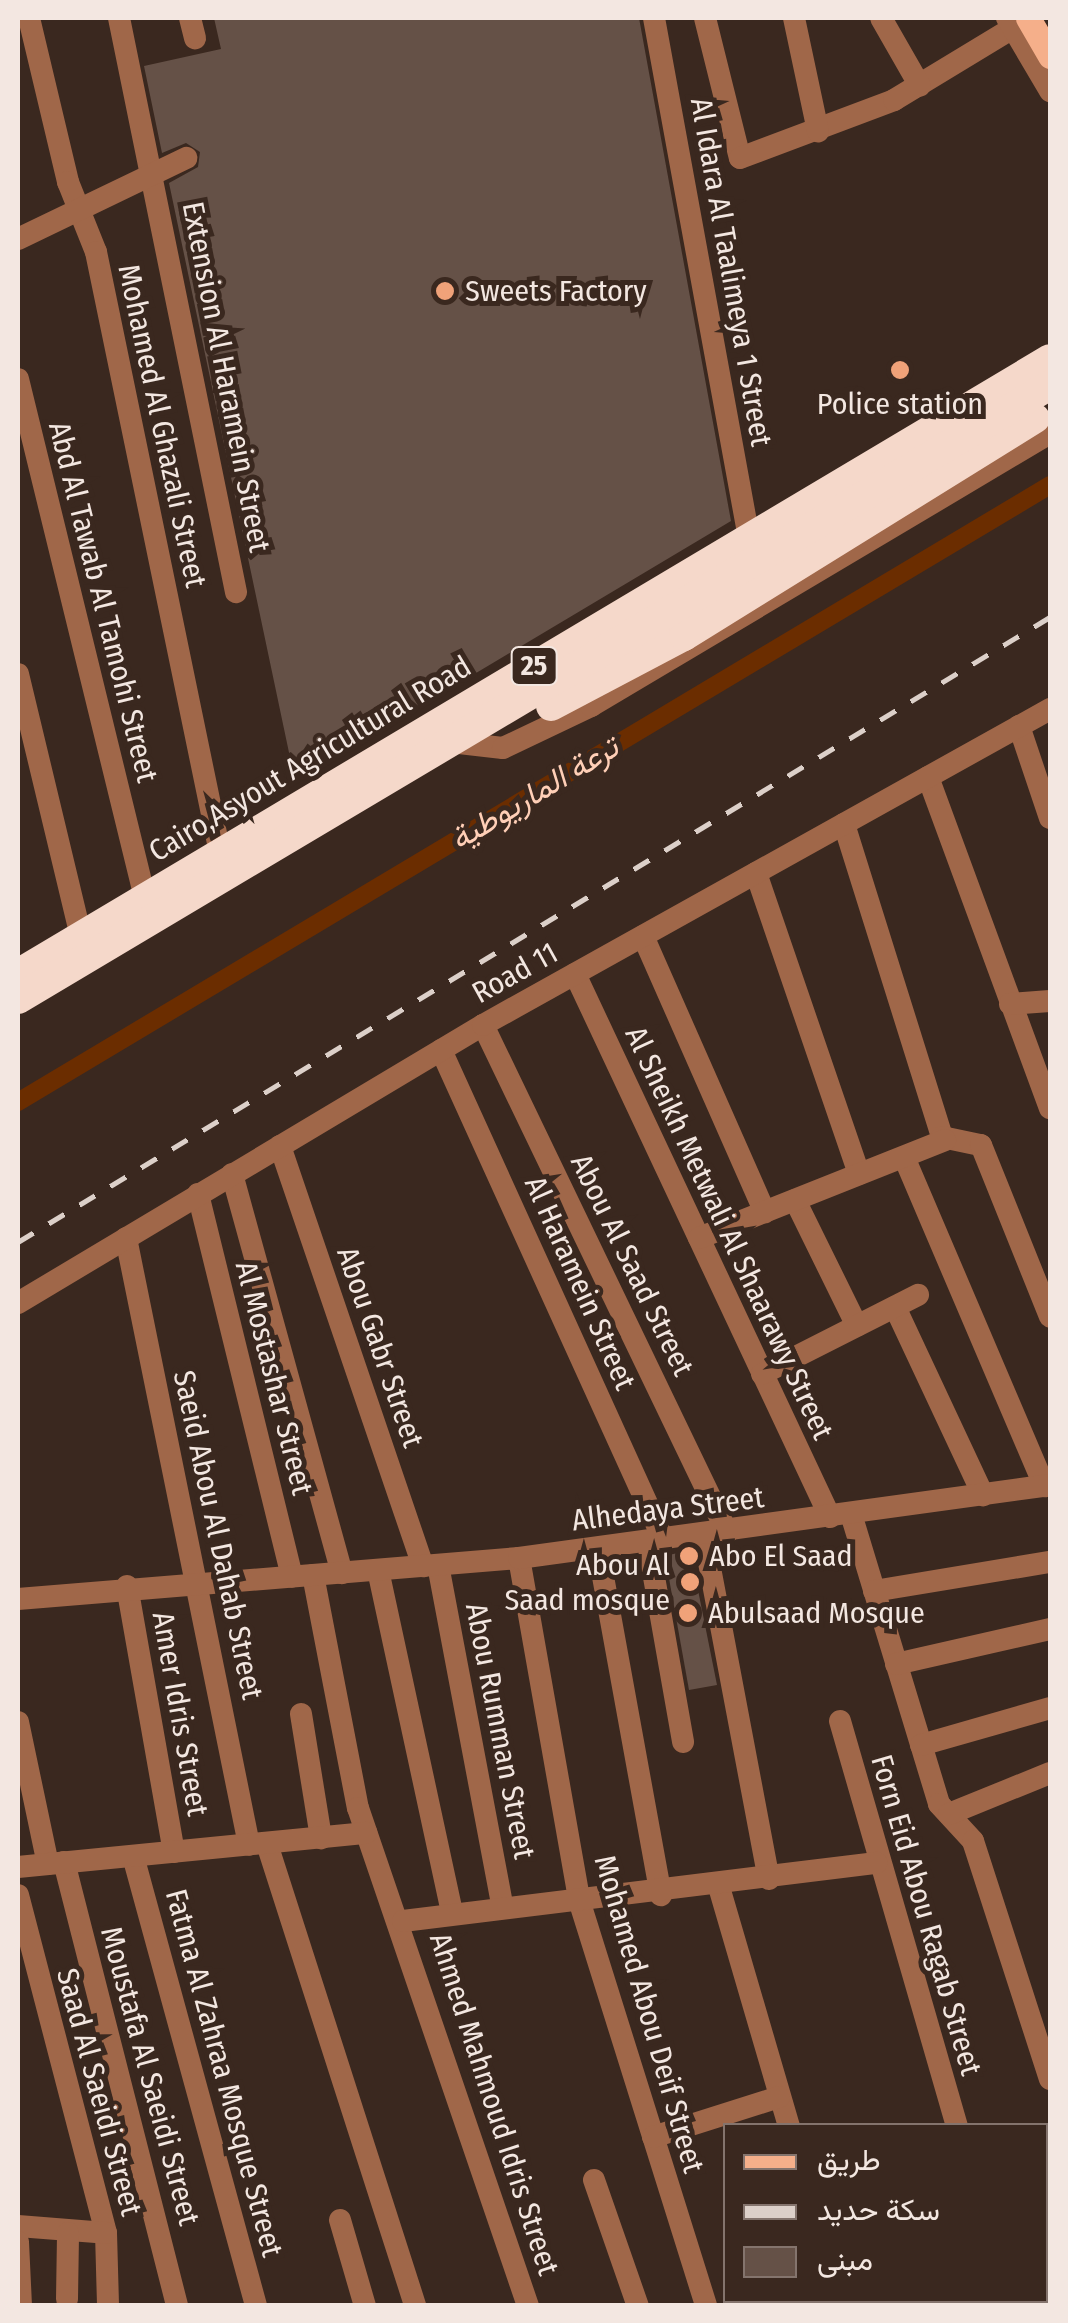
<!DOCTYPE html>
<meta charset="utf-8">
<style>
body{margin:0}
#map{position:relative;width:1068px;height:2323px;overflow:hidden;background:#3a281f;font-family:"Fira Sans Condensed",Vazirmatn,sans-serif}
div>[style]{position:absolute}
.canal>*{height:18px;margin:-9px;padding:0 9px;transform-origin:9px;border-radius:9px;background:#6b2d00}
.building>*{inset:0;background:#655147}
.minor>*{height:22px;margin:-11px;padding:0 11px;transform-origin:11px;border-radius:11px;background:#a06749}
.major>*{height:25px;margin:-12.5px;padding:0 12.5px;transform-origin:12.5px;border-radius:12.5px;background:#f5af8a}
.highway>*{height:30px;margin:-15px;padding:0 15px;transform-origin:15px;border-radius:15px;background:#f5d8ca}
.rail>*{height:5px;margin-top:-2.5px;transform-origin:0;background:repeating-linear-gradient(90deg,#dcd0c9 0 18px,transparent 0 36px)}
.dots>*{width:28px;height:28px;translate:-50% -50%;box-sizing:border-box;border:5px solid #3a281f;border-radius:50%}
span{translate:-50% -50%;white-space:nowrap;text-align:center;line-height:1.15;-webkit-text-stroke:10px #3a281f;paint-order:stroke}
.shield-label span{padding:2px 8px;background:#3a281f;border:2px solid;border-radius:8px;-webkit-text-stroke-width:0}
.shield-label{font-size:28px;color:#f3e7e1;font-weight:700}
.street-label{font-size:30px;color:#f3e7e1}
.poi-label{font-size:30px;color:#f3e7e1}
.left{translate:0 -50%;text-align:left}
.right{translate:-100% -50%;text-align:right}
.water-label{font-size:32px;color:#ffcfb7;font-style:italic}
.frame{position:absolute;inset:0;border:20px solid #f3e7e1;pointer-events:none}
.legend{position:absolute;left:723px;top:2123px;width:325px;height:180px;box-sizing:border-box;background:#3a281f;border:2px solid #84746d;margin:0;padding:12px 18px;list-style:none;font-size:30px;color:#f3e7e1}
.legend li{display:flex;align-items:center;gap:20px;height:50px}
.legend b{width:50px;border:2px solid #84746d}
</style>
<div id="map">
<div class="canal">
<i style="left:18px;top:1102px;width:1202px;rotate:-30.87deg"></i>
</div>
<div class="building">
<i style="clip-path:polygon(214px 18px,639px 18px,731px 521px,295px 781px,169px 183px,198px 167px,200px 152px,186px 143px,162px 153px,144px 66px,221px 49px)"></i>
<i style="clip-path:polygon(690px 1550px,717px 1685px,689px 1690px,665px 1556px)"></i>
</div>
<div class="minor">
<i style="left:29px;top:18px;width:169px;rotate:76.6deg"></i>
<i style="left:68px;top:182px;width:75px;rotate:68.2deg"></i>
<i style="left:96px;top:252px;width:614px;rotate:78.34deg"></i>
<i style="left:119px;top:18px;width:586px;rotate:78.48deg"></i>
<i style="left:190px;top:18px;width:21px;rotate:76deg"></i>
<i style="left:654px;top:18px;width:529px;rotate:79.65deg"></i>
<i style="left:705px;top:18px;width:144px;rotate:76deg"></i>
<i style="left:740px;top:158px;width:165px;rotate:-20.6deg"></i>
<i style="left:894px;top:100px;width:139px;rotate:-31.2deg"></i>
<i style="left:794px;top:18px;width:116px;rotate:78deg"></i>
<i style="left:881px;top:18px;width:78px;rotate:60.2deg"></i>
<i style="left:1007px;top:18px;width:85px;rotate:59.5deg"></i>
<i style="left:18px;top:239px;width:187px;rotate:-25.7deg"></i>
<i style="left:18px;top:379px;width:534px;rotate:76.25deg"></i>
<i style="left:18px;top:674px;width:269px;rotate:76.5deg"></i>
<i style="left:1019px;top:726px;width:97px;rotate:71.4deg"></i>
<i style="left:459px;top:743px;width:44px;rotate:6.5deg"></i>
<i style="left:503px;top:748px;width:98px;rotate:-25.5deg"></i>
<i style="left:591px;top:706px;width:534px;rotate:-30.74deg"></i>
<i style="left:928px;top:777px;width:353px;rotate:69.8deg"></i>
<i style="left:844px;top:824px;width:328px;rotate:72.6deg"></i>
<i style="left:942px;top:1137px;width:40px;rotate:12deg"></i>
<i style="left:981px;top:1145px;width:185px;rotate:68.1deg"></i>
<i style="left:756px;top:873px;width:318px;rotate:71.1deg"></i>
<i style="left:643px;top:936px;width:302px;rotate:66.2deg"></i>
<i style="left:575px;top:974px;width:600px;rotate:64.84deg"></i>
<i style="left:1010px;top:1004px;width:40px;rotate:-4.3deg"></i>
<i style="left:483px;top:1025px;width:563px;rotate:64.3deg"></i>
<i style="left:441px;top:1050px;width:539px;rotate:65.57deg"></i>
<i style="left:280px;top:1146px;width:444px;rotate:71.2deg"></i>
<i style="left:904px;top:1157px;width:358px;rotate:66.9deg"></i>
<i style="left:232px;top:1174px;width:414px;rotate:74.6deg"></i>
<i style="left:198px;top:1194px;width:394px;rotate:76.2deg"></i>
<i style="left:795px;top:1200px;width:140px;rotate:63.8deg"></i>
<i style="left:126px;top:1238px;width:619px;rotate:78.54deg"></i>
<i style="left:699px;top:1238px;width:265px;rotate:-21.7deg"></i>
<i style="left:18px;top:1303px;width:542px;rotate:-30.87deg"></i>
<i style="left:483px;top:1025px;width:649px;rotate:-29.13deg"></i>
<i style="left:895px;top:1307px;width:208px;rotate:64.9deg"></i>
<i style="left:762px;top:1374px;width:175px;rotate:-26.9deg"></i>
<i style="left:851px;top:1514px;width:303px;rotate:73.1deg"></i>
<i style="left:939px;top:1804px;width:50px;rotate:47.4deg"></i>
<i style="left:973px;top:1841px;width:250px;rotate:72.1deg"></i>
<i style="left:704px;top:1536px;width:349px;rotate:79.3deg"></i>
<i style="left:648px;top:1543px;width:202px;rotate:80deg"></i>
<i style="left:598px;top:1549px;width:352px;rotate:79.7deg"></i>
<i style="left:519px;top:1558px;width:347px;rotate:80deg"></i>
<i style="left:579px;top:1900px;width:425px;rotate:72.6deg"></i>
<i style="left:438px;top:1565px;width:349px;rotate:79.3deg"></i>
<i style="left:378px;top:1570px;width:351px;rotate:77.8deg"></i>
<i style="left:313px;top:1575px;width:237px;rotate:79.1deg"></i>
<i style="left:358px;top:1808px;width:526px;rotate:71.15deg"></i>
<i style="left:127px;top:1586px;width:270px;rotate:80deg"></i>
<i style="left:874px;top:1591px;width:178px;rotate:-9.4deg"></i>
<i style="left:18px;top:1599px;width:503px;rotate:-4.68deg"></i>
<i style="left:519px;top:1558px;width:536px;rotate:-7.83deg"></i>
<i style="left:896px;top:1664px;width:158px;rotate:-12.8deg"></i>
<i style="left:301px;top:1714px;width:126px;rotate:80.8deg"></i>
<i style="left:840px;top:1721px;width:422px;rotate:73.9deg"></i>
<i style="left:18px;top:1722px;width:145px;rotate:78.1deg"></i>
<i style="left:921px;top:1745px;width:134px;rotate:-16deg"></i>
<i style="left:949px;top:1814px;width:109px;rotate:-22.1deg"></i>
<i style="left:267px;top:1844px;width:485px;rotate:72.2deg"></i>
<i style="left:133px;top:1856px;width:467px;rotate:74.7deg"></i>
<i style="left:64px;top:1862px;width:458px;rotate:75.7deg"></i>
<i style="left:18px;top:1867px;width:350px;rotate:-5.6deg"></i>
<i style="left:719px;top:1887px;width:249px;rotate:73.7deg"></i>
<i style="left:18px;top:1895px;width:349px;rotate:75.4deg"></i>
<i style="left:106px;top:2233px;width:73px;rotate:88.4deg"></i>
<i style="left:403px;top:1921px;width:477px;rotate:-7deg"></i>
<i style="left:653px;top:2137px;width:132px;rotate:-17.6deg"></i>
<i style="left:594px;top:2180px;width:133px;rotate:70.8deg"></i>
<i style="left:340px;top:2220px;width:90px;rotate:73.8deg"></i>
<i style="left:18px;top:2226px;width:88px;rotate:4.5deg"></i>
<i style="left:18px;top:2242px;width:64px;rotate:87.3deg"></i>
<i style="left:1046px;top:2286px;width:4px;rotate:-27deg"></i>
<i style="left:67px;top:2299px;width:66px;rotate:-89.1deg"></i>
<i style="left:841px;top:2300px;width:6px;rotate:81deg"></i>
<i style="left:950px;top:2300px;width:6px;rotate:81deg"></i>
<i style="left:1033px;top:2300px;width:6px;rotate:72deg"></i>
</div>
<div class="major">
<i style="left:1028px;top:18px;width:44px;rotate:59.9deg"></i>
</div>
<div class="highway">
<i style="left:551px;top:706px;width:150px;rotate:-27.8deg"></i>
<i style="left:684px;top:636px;width:413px;rotate:-31.8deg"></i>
<i style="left:18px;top:974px;width:1201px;rotate:-30.79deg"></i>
<i style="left:18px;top:999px;width:1201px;rotate:-30.75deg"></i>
</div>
<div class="rail">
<i style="left:18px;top:1242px;width:1207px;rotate:-31.2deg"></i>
</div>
<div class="dots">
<i style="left:445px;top:291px;background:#f0a279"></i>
<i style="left:900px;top:370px;background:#f0a279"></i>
<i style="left:689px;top:1556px;background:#f0a279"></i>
<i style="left:690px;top:1582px;background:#f0a279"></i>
<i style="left:688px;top:1613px;background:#f0a279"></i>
</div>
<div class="shield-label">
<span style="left:534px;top:666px">25</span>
</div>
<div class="street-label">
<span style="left:731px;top:272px;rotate:80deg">Al Idara Al Taalimeya 1 Street</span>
<span style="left:226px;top:377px;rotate:79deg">Extension Al Haramein Street</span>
<span style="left:162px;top:426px;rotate:78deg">Mohamed Al Ghazali Street</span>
<span style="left:103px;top:602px;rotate:76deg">Abd Al Tawab Al Tamohi Street</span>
<span style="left:310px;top:759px;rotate:-31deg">Cairo,Asyout Agricultural Road</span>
<span style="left:515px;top:973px;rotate:-29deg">Road 11</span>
<span style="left:729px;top:1233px;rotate:65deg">Al Sheikh Metwali Al Shaarawy Street</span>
<span style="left:632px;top:1265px;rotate:64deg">Abou Al Saad Street</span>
<span style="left:580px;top:1283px;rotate:66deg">Al Haramein Street</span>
<span style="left:380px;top:1347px;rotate:71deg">Abou Gabr Street</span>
<span style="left:274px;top:1378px;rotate:76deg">Al Mostashar Street</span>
<span style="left:668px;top:1509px;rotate:-7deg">Alhedaya Street</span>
<span style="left:218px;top:1535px;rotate:78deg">Saeid Abou Al Dahab Street</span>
<span style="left:180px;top:1714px;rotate:80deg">Amer Idris Street</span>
<span style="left:500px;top:1731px;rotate:79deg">Abou Rumman Street</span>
<span style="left:926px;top:1915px;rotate:74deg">Forn Eid Abou Ragab Street</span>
<span style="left:649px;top:2014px;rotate:74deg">Mohamed Abou Deif Street</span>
<span style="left:224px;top:2073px;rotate:75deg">Fatma Al Zahraa Mosque Street</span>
<span style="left:150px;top:2076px;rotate:75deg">Moustafa Al Saeidi Street</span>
<span style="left:99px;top:2092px;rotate:75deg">Saad Al Saeidi Street</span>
<span style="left:494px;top:2104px;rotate:72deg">Ahmed Mahmoud Idris Street</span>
</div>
<div class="poi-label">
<span class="left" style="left:465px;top:291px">Sweets Factory</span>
<span style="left:900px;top:404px">Police station</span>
<span class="left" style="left:709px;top:1556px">Abo El Saad</span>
<span class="right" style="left:670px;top:1582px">Abou Al<br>Saad mosque</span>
<span class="left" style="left:708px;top:1613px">Abulsaad Mosque</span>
</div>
<div class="water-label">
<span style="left:534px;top:793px;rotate:-31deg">ترعة الماريوطية</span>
</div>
<div class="frame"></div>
<ul class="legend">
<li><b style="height:12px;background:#f5af8a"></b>طريق</li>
<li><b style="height:12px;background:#dcd0c9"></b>سكة حديد</li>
<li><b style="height:28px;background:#655147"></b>مبنى</li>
</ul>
</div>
